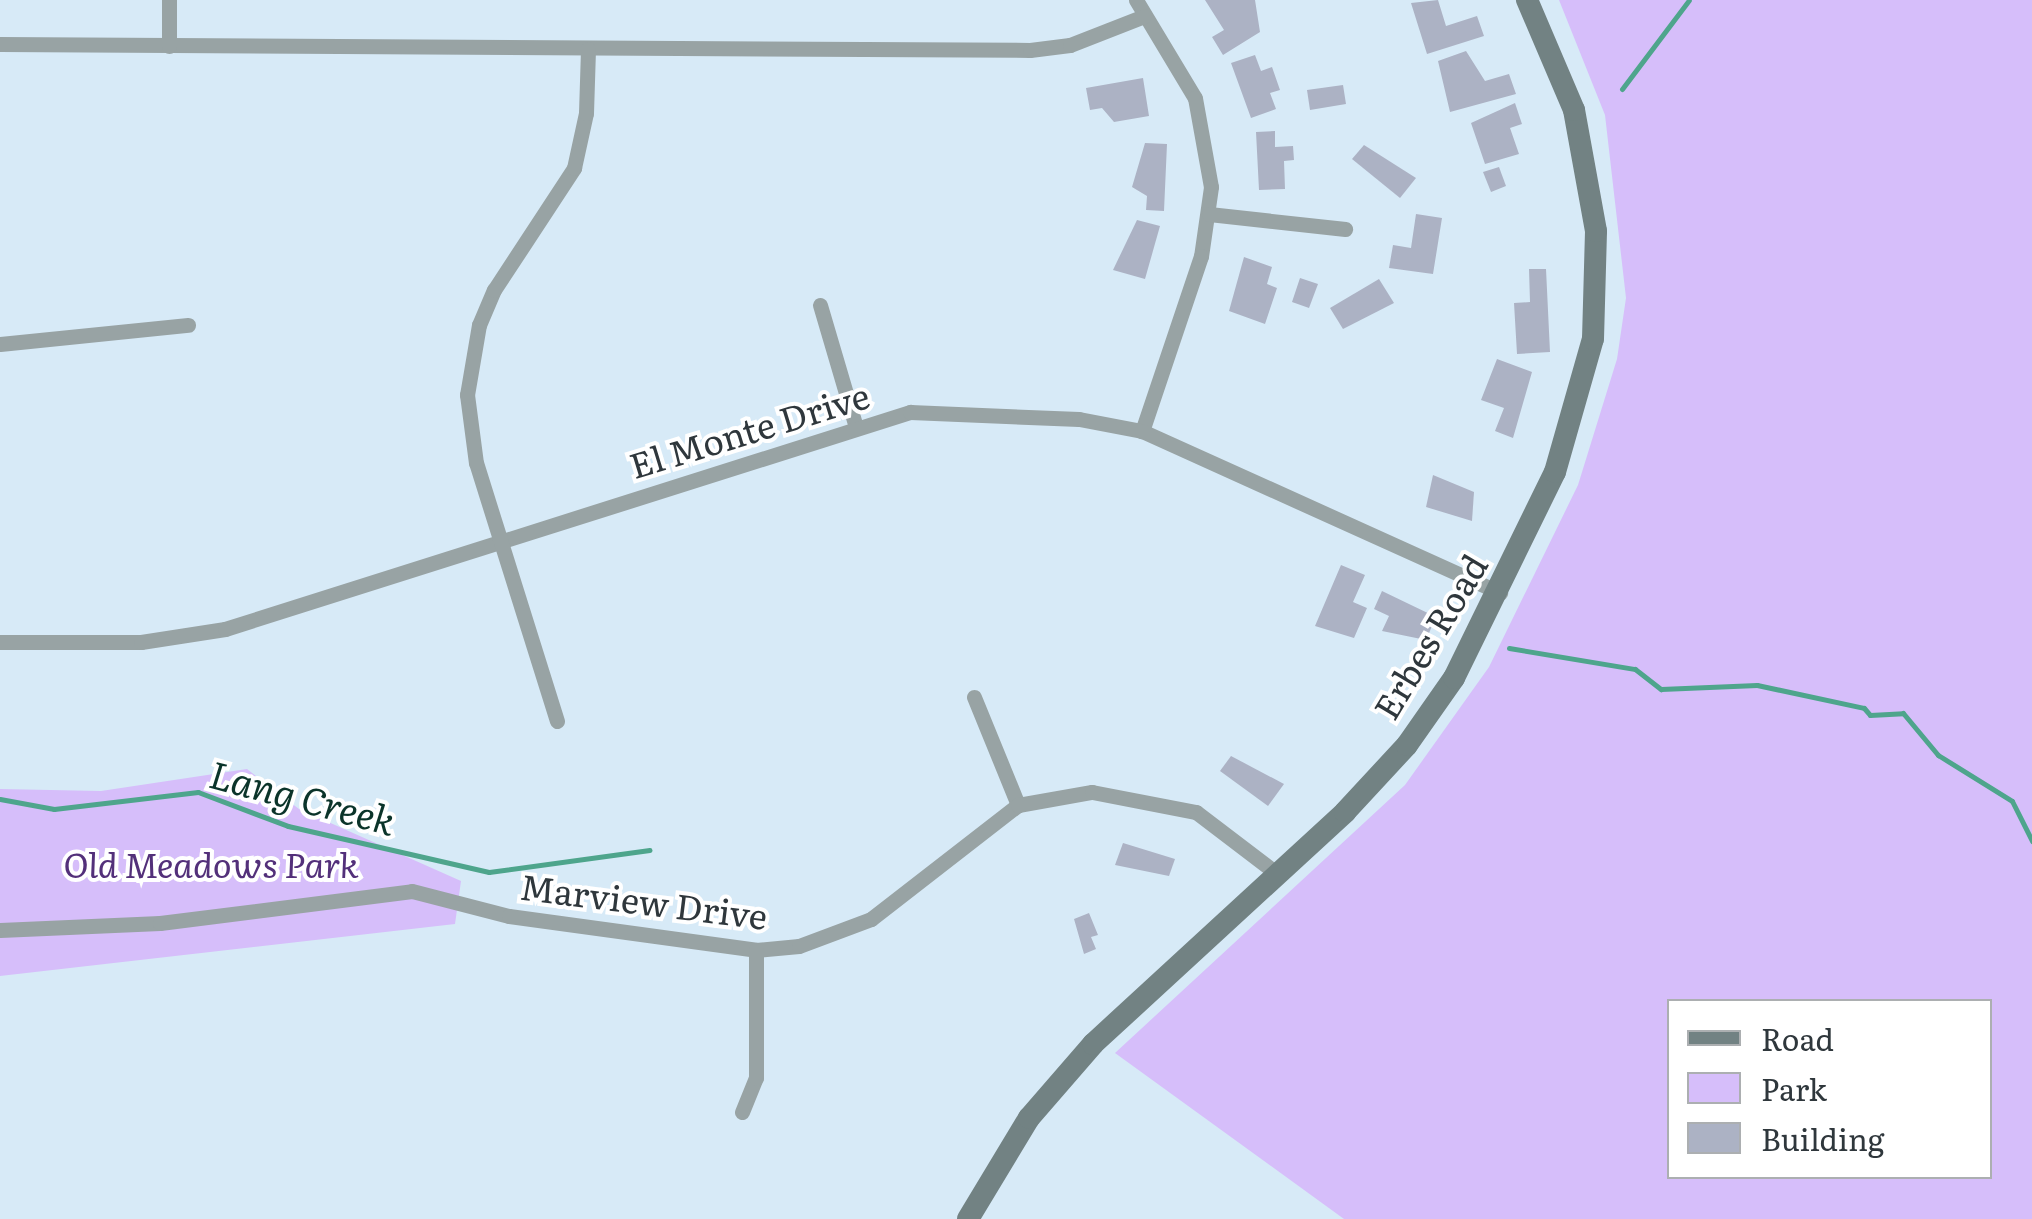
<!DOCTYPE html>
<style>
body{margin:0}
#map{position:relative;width:2032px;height:1219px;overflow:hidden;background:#d7eaf7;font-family:Literata,serif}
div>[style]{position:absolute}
.green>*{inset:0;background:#d6befa}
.stream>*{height:5px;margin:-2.5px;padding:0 2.5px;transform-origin:2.5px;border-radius:2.5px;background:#4ea58c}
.building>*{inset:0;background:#acb2c4}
.minor>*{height:15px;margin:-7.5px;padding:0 7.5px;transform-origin:7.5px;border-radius:7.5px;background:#98a3a4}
.secondary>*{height:22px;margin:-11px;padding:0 11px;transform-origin:11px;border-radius:11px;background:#728283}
span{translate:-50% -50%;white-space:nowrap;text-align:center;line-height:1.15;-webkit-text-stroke:8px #fff;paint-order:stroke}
.street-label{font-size:35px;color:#2f373c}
.park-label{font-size:35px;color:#53307a;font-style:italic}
.water-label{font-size:38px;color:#0b342a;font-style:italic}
.legend{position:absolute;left:1667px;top:999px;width:325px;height:180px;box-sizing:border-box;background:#fff;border:2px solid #acafb1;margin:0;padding:12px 18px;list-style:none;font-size:30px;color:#2f373c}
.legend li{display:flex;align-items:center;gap:20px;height:50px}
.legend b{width:50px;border:2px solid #acafb1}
</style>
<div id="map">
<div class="green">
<i style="clip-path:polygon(evenodd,1559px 0,2032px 0,2032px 1219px,1344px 1219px,1115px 1053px,1405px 785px,1489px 667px,1578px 485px,1617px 359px,1626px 298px,1605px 115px,1559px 0,1670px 1002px,1990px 1002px,1990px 1176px,1670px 1176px,1670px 1002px)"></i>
<i style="clip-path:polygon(247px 769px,299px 809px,461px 881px,455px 924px,0 976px,0 789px,101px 791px)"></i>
</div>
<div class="stream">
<i style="left:1622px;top:89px;width:111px;rotate:-53deg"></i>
<i style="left:1509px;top:648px;width:128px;rotate:9.5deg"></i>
<i style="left:1635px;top:669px;width:33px;rotate:38deg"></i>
<i style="left:1661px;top:689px;width:96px;rotate:-2.4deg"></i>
<i style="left:1757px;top:685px;width:109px;rotate:12.1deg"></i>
<i style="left:1864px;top:708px;width:9px;rotate:49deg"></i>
<i style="left:1870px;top:715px;width:33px;rotate:-3deg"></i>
<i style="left:1903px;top:713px;width:55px;rotate:50.2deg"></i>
<i style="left:1938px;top:755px;width:87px;rotate:31.9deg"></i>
<i style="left:2012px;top:801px;width:45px;rotate:63.4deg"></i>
<i style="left:0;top:799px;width:55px;rotate:10.5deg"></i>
<i style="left:54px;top:809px;width:145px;rotate:-6.7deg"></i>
<i style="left:198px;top:792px;width:96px;rotate:20.7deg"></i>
<i style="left:288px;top:826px;width:206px;rotate:12.9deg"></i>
<i style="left:489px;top:872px;width:162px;rotate:-7.8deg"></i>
</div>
<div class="building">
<i style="clip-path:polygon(1205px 0,1255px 0,1260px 32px,1223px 55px,1212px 37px,1224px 30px)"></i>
<i style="clip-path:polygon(1438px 0,1446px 26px,1477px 16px,1484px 36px,1427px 54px,1411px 3px)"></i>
<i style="clip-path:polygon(1466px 51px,1485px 81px,1509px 74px,1516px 94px,1450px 112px,1438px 61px)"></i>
<i style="clip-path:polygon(1255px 55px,1261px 71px,1272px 67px,1280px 90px,1270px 93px,1276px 109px,1251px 118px,1231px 63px)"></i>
<i style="clip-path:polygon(1143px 78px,1149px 116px,1114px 122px,1102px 108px,1090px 110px,1086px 88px)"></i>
<i style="clip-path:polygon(1343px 85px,1346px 104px,1310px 110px,1307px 90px)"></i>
<i style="clip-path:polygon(1515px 103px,1522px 124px,1510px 128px,1519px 154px,1485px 164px,1471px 123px)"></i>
<i style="clip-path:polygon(1275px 131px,1275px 147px,1293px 146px,1294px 160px,1284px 161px,1285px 189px,1259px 190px,1256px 132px)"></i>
<i style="clip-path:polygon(1145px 143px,1167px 144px,1164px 211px,1146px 210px,1147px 196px,1132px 187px)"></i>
<i style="clip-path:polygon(1364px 145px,1416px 178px,1400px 198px,1352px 159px)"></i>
<i style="clip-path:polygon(1499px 167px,1506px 186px,1491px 192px,1483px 172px)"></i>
<i style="clip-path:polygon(1416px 214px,1442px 218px,1433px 274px,1389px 268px,1393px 245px,1411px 248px)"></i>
<i style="clip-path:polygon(1137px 220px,1160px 226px,1145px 279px,1113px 270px)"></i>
<i style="clip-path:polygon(1244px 257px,1272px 267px,1267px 284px,1277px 288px,1265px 324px,1229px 311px)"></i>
<i style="clip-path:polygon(1529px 269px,1546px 269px,1550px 352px,1517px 354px,1514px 303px,1530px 302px)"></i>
<i style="clip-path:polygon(1300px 278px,1318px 284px,1309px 308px,1292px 302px)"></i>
<i style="clip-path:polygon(1379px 279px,1394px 303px,1343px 329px,1330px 308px)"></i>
<i style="clip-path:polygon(1497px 359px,1532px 372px,1513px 438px,1495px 431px,1504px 408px,1481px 400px)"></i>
<i style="clip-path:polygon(1433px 475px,1474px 492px,1472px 521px,1426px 507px)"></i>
<i style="clip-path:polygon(1341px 565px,1365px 575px,1353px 602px,1367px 608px,1354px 638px,1315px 626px)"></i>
<i style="clip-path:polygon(1382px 591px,1436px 617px,1426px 640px,1382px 631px,1389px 616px,1374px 609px)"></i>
<i style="clip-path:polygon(1231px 756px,1284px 784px,1268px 806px,1220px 771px)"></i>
<i style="clip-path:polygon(1123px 843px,1175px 859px,1169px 876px,1115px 865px)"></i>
<i style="clip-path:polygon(1089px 913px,1098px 935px,1091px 937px,1096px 949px,1084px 954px,1074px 919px)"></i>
</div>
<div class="minor">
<i style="left:1136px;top:0;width:114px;rotate:59deg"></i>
<i style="left:1195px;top:98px;width:90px;rotate:79.8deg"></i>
<i style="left:1211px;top:187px;width:70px;rotate:98.2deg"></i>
<i style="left:1201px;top:256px;width:185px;rotate:108.6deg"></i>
<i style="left:0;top:44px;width:1030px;rotate:0.33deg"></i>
<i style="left:1030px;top:50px;width:40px;rotate:-7.1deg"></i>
<i style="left:1070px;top:45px;width:79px;rotate:-21.4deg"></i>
<i style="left:169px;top:46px;width:46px;rotate:-90deg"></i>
<i style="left:1209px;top:214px;width:137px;rotate:6.3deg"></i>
<i style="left:820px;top:305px;width:124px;rotate:73.6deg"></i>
<i style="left:0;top:344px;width:189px;rotate:-5.8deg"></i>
<i style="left:0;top:642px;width:141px"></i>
<i style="left:141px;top:642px;width:85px;rotate:-8.8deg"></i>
<i style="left:225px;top:629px;width:719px;rotate:-17.58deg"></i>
<i style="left:910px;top:412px;width:169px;rotate:2.4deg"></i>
<i style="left:1079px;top:419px;width:64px;rotate:10.8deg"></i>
<i style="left:1142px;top:431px;width:393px;rotate:24.3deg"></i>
<i style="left:974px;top:697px;width:117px;rotate:67.8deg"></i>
<i style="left:557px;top:721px;width:270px;rotate:-107.4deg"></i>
<i style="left:476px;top:463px;width:69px;rotate:-97.5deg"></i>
<i style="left:467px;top:395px;width:71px;rotate:-80.3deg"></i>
<i style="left:479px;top:325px;width:38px;rotate:-67deg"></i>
<i style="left:494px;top:290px;width:146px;rotate:-56.7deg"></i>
<i style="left:574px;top:168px;width:56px;rotate:-77.7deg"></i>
<i style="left:586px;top:113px;width:64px;rotate:-88.2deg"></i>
<i style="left:0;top:930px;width:160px;rotate:-2.5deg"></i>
<i style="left:160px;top:923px;width:254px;rotate:-7.2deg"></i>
<i style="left:412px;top:891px;width:100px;rotate:14.5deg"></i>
<i style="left:509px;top:916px;width:249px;rotate:7.8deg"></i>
<i style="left:756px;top:950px;width:43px;rotate:-5.3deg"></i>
<i style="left:799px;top:946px;width:77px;rotate:-20.6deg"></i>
<i style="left:871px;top:919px;width:186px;rotate:-37.8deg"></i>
<i style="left:1018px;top:805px;width:75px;rotate:-10deg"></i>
<i style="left:1092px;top:792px;width:106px;rotate:10.9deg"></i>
<i style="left:1196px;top:812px;width:101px;rotate:37.3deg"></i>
<i style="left:742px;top:1112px;width:37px;rotate:-68deg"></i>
<i style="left:756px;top:1078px;width:128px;rotate:-90deg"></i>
</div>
<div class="secondary">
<i style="left:968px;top:1219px;width:118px;rotate:-58.9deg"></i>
<i style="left:1029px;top:1118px;width:98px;rotate:-49.1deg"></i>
<i style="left:1093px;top:1044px;width:343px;rotate:-42.6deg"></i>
<i style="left:1345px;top:812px;width:91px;rotate:-47.2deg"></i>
<i style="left:1407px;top:745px;width:82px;rotate:-55deg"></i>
<i style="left:1454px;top:678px;width:229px;rotate:-63.9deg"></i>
<i style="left:1555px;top:472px;width:138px;rotate:-74.1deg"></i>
<i style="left:1593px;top:339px;width:108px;rotate:-88.4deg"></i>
<i style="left:1596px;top:231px;width:123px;rotate:-100.3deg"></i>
<i style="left:1574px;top:110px;width:120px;rotate:-113.1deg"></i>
</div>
<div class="street-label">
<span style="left:749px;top:429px;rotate:-17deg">El Monte Drive</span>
<span style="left:1429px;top:636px;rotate:-59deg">Erbes Road</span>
<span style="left:644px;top:900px;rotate:7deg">Marview Drive</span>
</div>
<div class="park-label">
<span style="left:211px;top:863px">Old Meadows Park</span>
</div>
<div class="water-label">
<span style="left:303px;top:796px;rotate:15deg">Lang Creek</span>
</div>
<ul class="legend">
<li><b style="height:12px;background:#728283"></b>Road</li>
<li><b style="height:28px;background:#d6befa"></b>Park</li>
<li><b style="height:28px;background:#acb2c4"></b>Building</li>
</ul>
</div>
